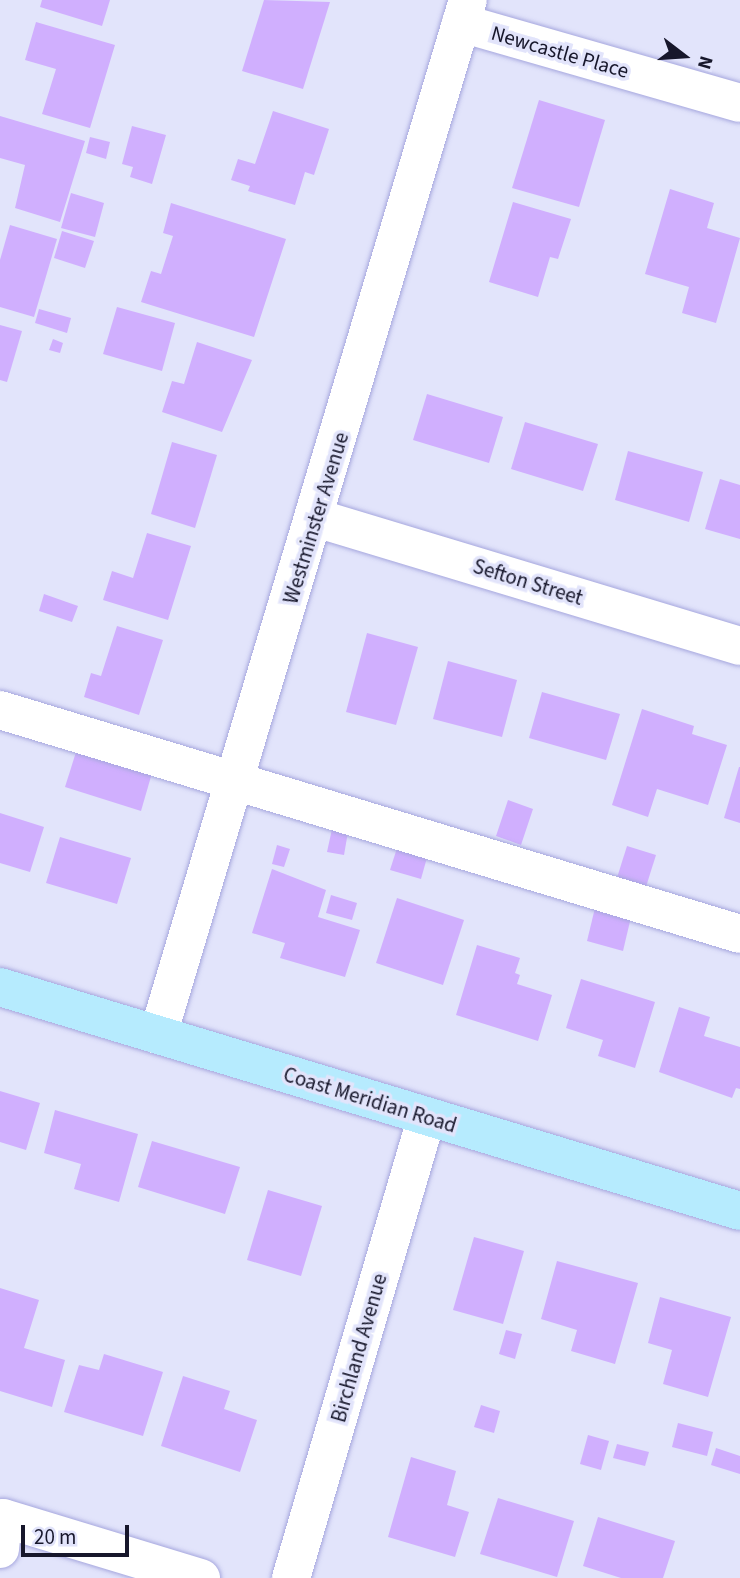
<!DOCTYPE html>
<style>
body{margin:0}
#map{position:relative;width:740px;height:1578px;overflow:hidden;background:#e2e4fb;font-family:"Source Sans 3",sans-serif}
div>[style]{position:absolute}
.building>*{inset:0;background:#d0affe}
.roads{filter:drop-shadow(0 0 2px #a6a7de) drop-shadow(0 0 2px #a6a7de)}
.minor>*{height:38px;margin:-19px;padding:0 19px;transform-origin:19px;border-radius:19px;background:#fff}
.major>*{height:38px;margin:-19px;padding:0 19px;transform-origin:19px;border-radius:19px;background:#b6ebfe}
span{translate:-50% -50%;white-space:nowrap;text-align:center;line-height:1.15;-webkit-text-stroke:7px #e2e4fb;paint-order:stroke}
.street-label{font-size:21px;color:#17172b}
.north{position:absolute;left:649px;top:21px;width:70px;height:70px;-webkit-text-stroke:5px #e2e4fb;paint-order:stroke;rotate:107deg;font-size:19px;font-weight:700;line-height:28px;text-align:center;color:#17172b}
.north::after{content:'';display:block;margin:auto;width:24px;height:32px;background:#17172b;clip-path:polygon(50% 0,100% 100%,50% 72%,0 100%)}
.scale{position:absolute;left:21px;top:1525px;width:108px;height:32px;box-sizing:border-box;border:4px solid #17172b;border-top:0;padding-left:9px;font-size:21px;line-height:24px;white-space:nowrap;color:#17172b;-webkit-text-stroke:5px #e2e4fb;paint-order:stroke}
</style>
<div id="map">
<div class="building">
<i style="clip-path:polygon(42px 0,110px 0,102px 26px,40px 7px)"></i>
<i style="clip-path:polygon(264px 0,330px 2px,303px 89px,242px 71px)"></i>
<i style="clip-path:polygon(36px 22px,115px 45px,90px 128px,42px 114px,56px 69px,25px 60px)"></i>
<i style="clip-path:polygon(539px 100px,605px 120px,579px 207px,512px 188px)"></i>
<i style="clip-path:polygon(273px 111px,329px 129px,314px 175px,305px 172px,295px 205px,248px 191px,250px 186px,231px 180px,238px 159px,255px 164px)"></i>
<i style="clip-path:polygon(0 116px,85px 141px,60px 222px,15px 208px,25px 165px,0 158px)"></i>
<i style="clip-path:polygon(132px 126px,166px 135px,152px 184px,130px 177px,133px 167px,122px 164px)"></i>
<i style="clip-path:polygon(90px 137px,110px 142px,106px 159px,86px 153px)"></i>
<i style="clip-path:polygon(670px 189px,714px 203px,707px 228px,740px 238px,716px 323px,682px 313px,689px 287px,645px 274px)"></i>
<i style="clip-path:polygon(71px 193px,104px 203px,95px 237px,61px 228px)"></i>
<i style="clip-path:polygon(513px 202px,571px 219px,558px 259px,550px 257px,538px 297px,489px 282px)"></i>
<i style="clip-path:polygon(171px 203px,286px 239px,254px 337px,141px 302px,151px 271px,161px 274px,173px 236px,163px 233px)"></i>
<i style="clip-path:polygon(10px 225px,57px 239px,34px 317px,0 307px,0 260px)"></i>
<i style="clip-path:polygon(62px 231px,94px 241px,85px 268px,54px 258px)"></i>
<i style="clip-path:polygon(117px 307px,175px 323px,162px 371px,103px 354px)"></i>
<i style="clip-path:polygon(39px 309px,71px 318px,67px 333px,35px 323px)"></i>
<i style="clip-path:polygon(0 325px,22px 331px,7px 382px,0 380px)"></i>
<i style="clip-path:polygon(53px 339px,63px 343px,60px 353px,49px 350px)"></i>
<i style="clip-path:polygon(197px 342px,252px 360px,222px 432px,162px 412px,172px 381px,184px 384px)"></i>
<i style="clip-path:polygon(427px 394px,503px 417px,489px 463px,413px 440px)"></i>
<i style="clip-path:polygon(525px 422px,598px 444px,583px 491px,511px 469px)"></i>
<i style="clip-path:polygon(172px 442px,217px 455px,195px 528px,151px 514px)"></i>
<i style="clip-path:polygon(628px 451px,703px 472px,689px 522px,615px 500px)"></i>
<i style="clip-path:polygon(720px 479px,740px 485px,740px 539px,705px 529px)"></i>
<i style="clip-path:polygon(147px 533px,191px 546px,168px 620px,103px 600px,112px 571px,133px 578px)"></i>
<i style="clip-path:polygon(44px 594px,78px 606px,72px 622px,39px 611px)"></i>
<i style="clip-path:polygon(117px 626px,163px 640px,139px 715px,84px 697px,91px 673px,101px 676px)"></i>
<i style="clip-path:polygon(367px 633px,418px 647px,396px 725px,346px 712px)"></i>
<i style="clip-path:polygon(448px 661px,517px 680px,502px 737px,433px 719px)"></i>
<i style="clip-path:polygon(542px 692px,620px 714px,606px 760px,529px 738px)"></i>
<i style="clip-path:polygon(642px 709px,694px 726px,692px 734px,727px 745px,708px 805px,657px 789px,648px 817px,612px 805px)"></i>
<i style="clip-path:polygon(77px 749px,152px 773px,141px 811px,65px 787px)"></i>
<i style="clip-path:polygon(739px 767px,740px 767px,740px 823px,724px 818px)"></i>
<i style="clip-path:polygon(508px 800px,533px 809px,521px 845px,496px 836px)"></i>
<i style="clip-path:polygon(0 813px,44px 827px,30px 872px,0 863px)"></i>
<i style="clip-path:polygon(332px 829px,348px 832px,344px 855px,327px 852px)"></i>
<i style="clip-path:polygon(60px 837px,131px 858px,117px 904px,46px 883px)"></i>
<i style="clip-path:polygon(277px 845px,290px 849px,284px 867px,272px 864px)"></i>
<i style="clip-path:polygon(398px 845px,428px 854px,421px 879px,390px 870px)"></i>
<i style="clip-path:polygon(627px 846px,656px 855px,644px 893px,615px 884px)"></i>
<i style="clip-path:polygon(272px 869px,326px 890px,318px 917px,360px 930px,345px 977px,280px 958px,285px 943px,252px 933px)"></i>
<i style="clip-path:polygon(331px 895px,357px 903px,352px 920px,326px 913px)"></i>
<i style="clip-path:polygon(397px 898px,464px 920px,443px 985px,376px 963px)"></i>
<i style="clip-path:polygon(595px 908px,631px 917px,623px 951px,587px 941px)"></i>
<i style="clip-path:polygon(477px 945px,520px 958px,515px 973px,520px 975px,517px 984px,552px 995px,538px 1041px,456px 1015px)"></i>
<i style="clip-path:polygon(581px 979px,655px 1002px,635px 1068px,598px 1056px,603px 1040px,566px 1028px)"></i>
<i style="clip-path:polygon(679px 1007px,710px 1017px,704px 1036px,740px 1047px,740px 1089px,736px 1088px,732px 1098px,659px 1072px)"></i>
<i style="clip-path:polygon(0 1091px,40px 1103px,26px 1150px,0 1142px)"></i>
<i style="clip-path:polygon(55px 1110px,138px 1134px,119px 1202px,74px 1189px,81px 1164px,44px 1153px)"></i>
<i style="clip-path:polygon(152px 1141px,240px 1167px,225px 1214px,138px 1187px)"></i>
<i style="clip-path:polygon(268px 1190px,322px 1206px,301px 1276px,247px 1260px)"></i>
<i style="clip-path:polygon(474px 1237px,524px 1251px,503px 1324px,453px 1310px)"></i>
<i style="clip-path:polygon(557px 1261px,638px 1283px,615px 1364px,571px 1351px,577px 1330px,541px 1319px)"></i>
<i style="clip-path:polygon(0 1288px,39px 1300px,24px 1348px,65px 1360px,52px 1407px,0 1391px)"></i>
<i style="clip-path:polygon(660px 1297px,731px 1317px,708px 1397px,663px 1384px,672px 1350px,648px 1343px)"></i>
<i style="clip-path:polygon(506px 1330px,522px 1334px,515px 1359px,499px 1354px)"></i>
<i style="clip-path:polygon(104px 1354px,163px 1372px,143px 1436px,64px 1412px,79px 1365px,99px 1370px)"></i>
<i style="clip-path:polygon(183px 1376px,230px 1391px,224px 1409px,257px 1420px,240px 1472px,161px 1446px)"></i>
<i style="clip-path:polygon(481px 1405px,500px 1411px,494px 1433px,474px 1427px)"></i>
<i style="clip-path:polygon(678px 1423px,713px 1432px,707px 1456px,672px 1447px)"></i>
<i style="clip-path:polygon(588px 1435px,609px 1441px,601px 1470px,580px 1464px)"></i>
<i style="clip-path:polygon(617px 1444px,649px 1452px,645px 1466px,613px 1458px)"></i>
<i style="clip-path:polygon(716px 1448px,740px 1456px,740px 1474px,711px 1465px)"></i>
<i style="clip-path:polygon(411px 1457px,456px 1471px,447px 1505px,469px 1512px,455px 1557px,388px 1537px)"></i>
<i style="clip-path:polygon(498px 1498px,574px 1521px,557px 1577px,480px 1554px)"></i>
<i style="clip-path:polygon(598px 1517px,675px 1541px,663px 1578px,621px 1578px,583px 1566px)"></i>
</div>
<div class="roads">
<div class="minor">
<i style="left:461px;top:23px;width:290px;rotate:16deg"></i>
<i style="left:316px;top:518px;width:443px;rotate:16.8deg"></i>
<i style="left:0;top:710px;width:773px;rotate:16.84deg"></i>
<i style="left:158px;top:1035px;width:1080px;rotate:-73.33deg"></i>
<i style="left:0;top:1549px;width:31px;rotate:-84deg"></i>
<i style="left:3px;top:1518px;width:207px;rotate:16.9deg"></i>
<i style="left:291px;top:1578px;width:481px;rotate:-73.6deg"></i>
</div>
<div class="major">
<i style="left:0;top:987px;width:773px;rotate:16.84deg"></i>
</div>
</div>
<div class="street-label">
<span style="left:560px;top:52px;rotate:16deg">Newcastle Place</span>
<span style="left:316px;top:518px;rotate:-73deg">Westminster Avenue</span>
<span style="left:528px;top:582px;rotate:17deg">Sefton Street</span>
<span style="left:370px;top:1100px;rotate:17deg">Coast Meridian Road</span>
<span style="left:359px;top:1348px;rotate:-74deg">Birchland Avenue</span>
</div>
<div class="north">N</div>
<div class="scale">20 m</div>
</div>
